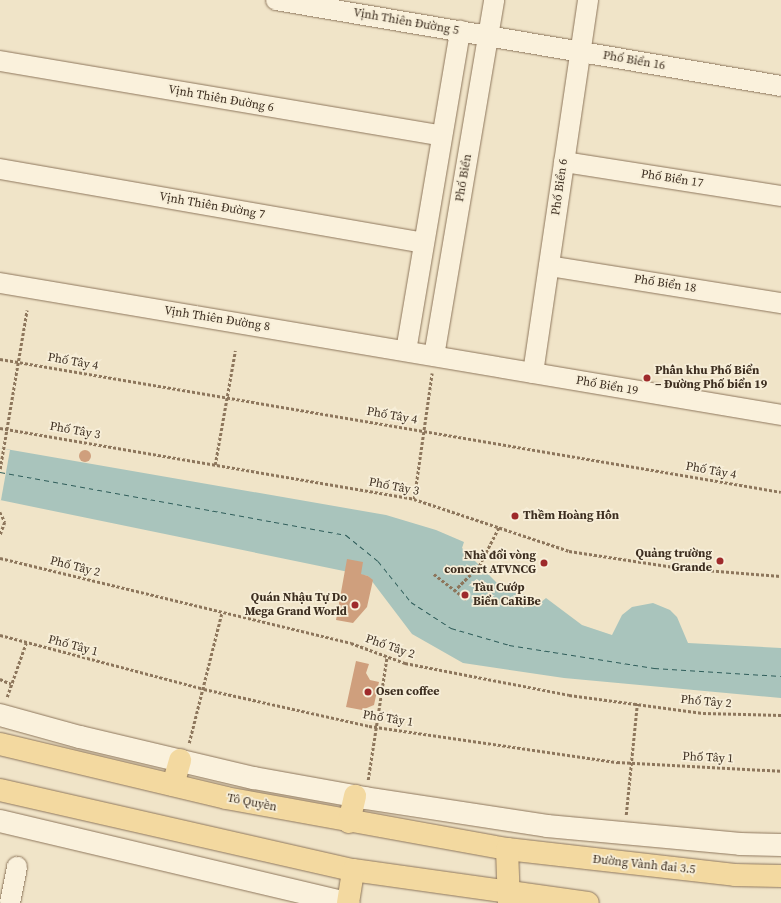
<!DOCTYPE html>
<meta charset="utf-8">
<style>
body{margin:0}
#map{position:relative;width:781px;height:903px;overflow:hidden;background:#f0e4c8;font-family:"Source Serif 4",serif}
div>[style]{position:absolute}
.water>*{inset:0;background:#a9c4bc}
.pier>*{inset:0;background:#f0e4c8}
.ferry>*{height:1px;margin-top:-0.5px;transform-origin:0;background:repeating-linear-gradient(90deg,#2f5d5a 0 5px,transparent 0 9px)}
.building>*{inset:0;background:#cf9f7d}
.round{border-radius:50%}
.path>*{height:2.5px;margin-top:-1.25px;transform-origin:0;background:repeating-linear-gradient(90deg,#8d765c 0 3px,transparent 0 5px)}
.roads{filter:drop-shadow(0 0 1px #8d765c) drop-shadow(0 0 1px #8d765c)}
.street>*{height:20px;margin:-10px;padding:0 10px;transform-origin:10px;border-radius:10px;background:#faf1dc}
.secondary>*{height:22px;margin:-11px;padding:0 11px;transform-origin:11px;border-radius:11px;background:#faf1dc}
.primary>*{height:22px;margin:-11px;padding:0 11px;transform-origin:11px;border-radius:11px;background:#f3d9a0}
.dots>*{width:11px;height:11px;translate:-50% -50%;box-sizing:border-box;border:2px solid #f7eed8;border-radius:50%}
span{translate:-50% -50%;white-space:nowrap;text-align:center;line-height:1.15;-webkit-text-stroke:3.5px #f7eed8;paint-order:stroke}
.street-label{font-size:12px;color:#3d2e20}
.poi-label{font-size:12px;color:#3d2e20;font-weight:700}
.left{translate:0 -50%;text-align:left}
.right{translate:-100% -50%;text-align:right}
</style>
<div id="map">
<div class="water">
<i style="clip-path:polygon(0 448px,386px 515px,436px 530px,464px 542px,462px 548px,497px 583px,532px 598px,535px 601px,540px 603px,546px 598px,582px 625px,612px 635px,622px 615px,632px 607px,653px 603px,670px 610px,677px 617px,688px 643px,781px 648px,781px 698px,564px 678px,463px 663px,412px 634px,368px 576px,0 500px)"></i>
</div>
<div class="pier">
<i style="clip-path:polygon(0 448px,10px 450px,1px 500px,0 500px)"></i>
</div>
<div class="ferry">
<i style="left:0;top:472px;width:352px;rotate:10.3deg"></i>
<i style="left:346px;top:535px;width:41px;rotate:39.1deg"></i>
<i style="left:378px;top:561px;width:53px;rotate:51.2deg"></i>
<i style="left:411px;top:602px;width:48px;rotate:33deg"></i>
<i style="left:451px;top:628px;width:60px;rotate:16.3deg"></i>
<i style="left:509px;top:645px;width:147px;rotate:9deg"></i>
<i style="left:654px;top:668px;width:127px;rotate:3.6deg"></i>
</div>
<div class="building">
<i class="round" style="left:79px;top:450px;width:12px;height:12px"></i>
<i style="clip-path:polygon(347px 559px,363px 562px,361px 574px,368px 576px,373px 580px,367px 607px,353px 623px,336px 620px)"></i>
<i style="clip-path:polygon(356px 661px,369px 664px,366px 673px,370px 680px,379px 682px,374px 705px,362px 710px,346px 707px)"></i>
</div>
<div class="path">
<i style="left:0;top:359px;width:792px;rotate:9.66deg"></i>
<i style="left:0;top:428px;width:420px;rotate:9.7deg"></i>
<i style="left:414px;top:499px;width:163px;rotate:18.5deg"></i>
<i style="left:569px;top:551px;width:113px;rotate:8.6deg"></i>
<i style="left:681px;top:568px;width:100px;rotate:4.6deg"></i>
<i style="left:215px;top:465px;width:116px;rotate:-80deg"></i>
<i style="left:0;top:469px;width:161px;rotate:-80.4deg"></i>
<i style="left:414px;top:499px;width:127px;rotate:-81.9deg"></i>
<i style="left:0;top:512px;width:11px;rotate:63deg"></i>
<i style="left:5px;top:522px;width:15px;rotate:110deg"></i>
<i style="left:0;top:558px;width:361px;rotate:13.6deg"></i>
<i style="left:351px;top:643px;width:58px;rotate:20.3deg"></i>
<i style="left:405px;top:663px;width:167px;rotate:11deg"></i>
<i style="left:569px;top:695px;width:135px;rotate:7.7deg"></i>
<i style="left:703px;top:713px;width:78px;rotate:1.5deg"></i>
<i style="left:434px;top:574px;width:41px;rotate:38deg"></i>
<i style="left:454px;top:591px;width:35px;rotate:-45deg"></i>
<i style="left:479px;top:566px;width:44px;rotate:-62.9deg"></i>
<i style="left:0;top:635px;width:211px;rotate:14.8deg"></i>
<i style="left:204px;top:689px;width:169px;rotate:12.6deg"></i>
<i style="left:369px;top:726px;width:251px;rotate:8.3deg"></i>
<i style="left:617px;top:762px;width:164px;rotate:3.1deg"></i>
<i style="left:0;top:679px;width:12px;rotate:24deg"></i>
<i style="left:7px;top:697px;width:57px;rotate:-70.6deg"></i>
<i style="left:189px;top:743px;width:135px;rotate:-75.9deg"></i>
<i style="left:368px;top:780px;width:125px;rotate:-81.3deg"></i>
<i style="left:626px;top:815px;width:112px;rotate:-84.3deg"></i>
</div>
<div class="roads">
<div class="street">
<i style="left:276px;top:0;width:512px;rotate:9.66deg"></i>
<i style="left:0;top:61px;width:448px;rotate:9.6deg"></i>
<i style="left:564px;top:162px;width:220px;rotate:8.9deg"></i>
<i style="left:0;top:169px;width:430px;rotate:9.9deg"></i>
<i style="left:549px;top:266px;width:235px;rotate:9.1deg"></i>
<i style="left:0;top:283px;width:792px;rotate:9.59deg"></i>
<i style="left:406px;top:351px;width:325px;rotate:-80.4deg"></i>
<i style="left:434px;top:356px;width:361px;rotate:-80.4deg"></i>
<i style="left:533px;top:373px;width:377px;rotate:-81.6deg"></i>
<i style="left:10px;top:903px;width:37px;rotate:-79deg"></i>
</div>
<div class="secondary">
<i style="left:0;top:715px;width:83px;rotate:15.4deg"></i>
<i style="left:80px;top:737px;width:179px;rotate:13.3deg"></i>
<i style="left:254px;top:778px;width:113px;rotate:10.2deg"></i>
<i style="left:365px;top:798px;width:184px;rotate:8.7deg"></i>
<i style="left:547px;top:826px;width:194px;rotate:5.3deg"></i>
<i style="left:740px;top:844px;width:41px;rotate:1.4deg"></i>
<i style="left:0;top:821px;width:358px;rotate:13.3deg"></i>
</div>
<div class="primary">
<i style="left:0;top:744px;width:232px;rotate:13.4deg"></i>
<i style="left:226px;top:798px;width:286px;rotate:10.3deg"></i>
<i style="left:507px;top:849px;width:229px;rotate:6.5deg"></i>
<i style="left:735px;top:875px;width:46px;rotate:1.2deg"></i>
<i style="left:173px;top:785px;width:26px;rotate:-74deg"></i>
<i style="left:0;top:790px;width:362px;rotate:12.8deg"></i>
<i style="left:353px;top:870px;width:237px;rotate:8deg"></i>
<i style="left:349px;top:822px;width:27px;rotate:-77deg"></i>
<i style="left:507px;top:849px;width:54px;rotate:87.9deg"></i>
<i style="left:348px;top:903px;width:33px;rotate:-81deg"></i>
</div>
</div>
<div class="dots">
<i style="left:647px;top:378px;background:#9e2a2b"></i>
<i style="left:515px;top:516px;background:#9e2a2b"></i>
<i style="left:720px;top:561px;background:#9e2a2b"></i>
<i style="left:544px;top:563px;background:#9e2a2b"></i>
<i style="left:465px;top:595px;background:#9e2a2b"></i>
<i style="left:355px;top:605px;background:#9e2a2b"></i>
<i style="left:368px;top:692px;background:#9e2a2b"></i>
</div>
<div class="street-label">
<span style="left:406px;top:22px;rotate:10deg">Vịnh Thiên Đường 5</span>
<span style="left:634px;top:61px;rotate:10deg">Phố Biển 16</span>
<span style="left:221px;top:99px;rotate:10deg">Vịnh Thiên Đường 6</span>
<span style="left:464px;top:178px;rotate:-80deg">Phố Biển</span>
<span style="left:672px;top:179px;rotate:9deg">Phố Biển 17</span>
<span style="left:560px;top:187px;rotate:-82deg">Phố Biển 6</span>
<span style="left:212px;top:206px;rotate:10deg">Vịnh Thiên Đường 7</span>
<span style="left:665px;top:284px;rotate:9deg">Phố Biển 18</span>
<span style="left:217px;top:319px;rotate:9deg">Vịnh Thiên Đường 8</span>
<span style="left:73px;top:362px;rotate:10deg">Phố Tây 4</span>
<span style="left:607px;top:386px;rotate:10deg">Phố Biển 19</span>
<span style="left:392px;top:416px;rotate:10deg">Phố Tây 4</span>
<span style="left:75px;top:431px;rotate:10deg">Phố Tây 3</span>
<span style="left:711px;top:471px;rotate:10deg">Phố Tây 4</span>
<span style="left:394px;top:487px;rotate:11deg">Phố Tây 3</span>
<span style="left:75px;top:567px;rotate:14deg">Phố Tây 2</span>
<span style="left:73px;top:646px;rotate:15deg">Phố Tây 1</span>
<span style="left:390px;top:647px;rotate:19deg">Phố Tây 2</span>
<span style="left:706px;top:702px;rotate:5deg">Phố Tây 2</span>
<span style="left:388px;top:719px;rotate:9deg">Phố Tây 1</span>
<span style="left:708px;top:758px;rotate:3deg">Phố Tây 1</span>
<span style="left:252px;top:803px;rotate:11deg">Tô Quyền</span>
<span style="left:644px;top:865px;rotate:6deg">Đường Vành đai 3.5</span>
</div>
<div class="poi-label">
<span class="left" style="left:655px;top:378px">Phân khu Phố Biển<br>– Đường Phố biển 19</span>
<span class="left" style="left:523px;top:516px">Thềm Hoàng Hôn</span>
<span class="right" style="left:712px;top:561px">Quảng trường<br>Grande</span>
<span class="right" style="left:536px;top:563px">Nhà đổi vòng<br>concert ATVNCG</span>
<span class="left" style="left:473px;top:595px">Tàu Cướp<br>Biển CaRiBe</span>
<span class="right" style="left:347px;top:605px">Quán Nhậu Tự Do<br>Mega Grand World</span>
<span class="left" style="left:376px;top:692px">Osen coffee</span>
</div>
</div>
